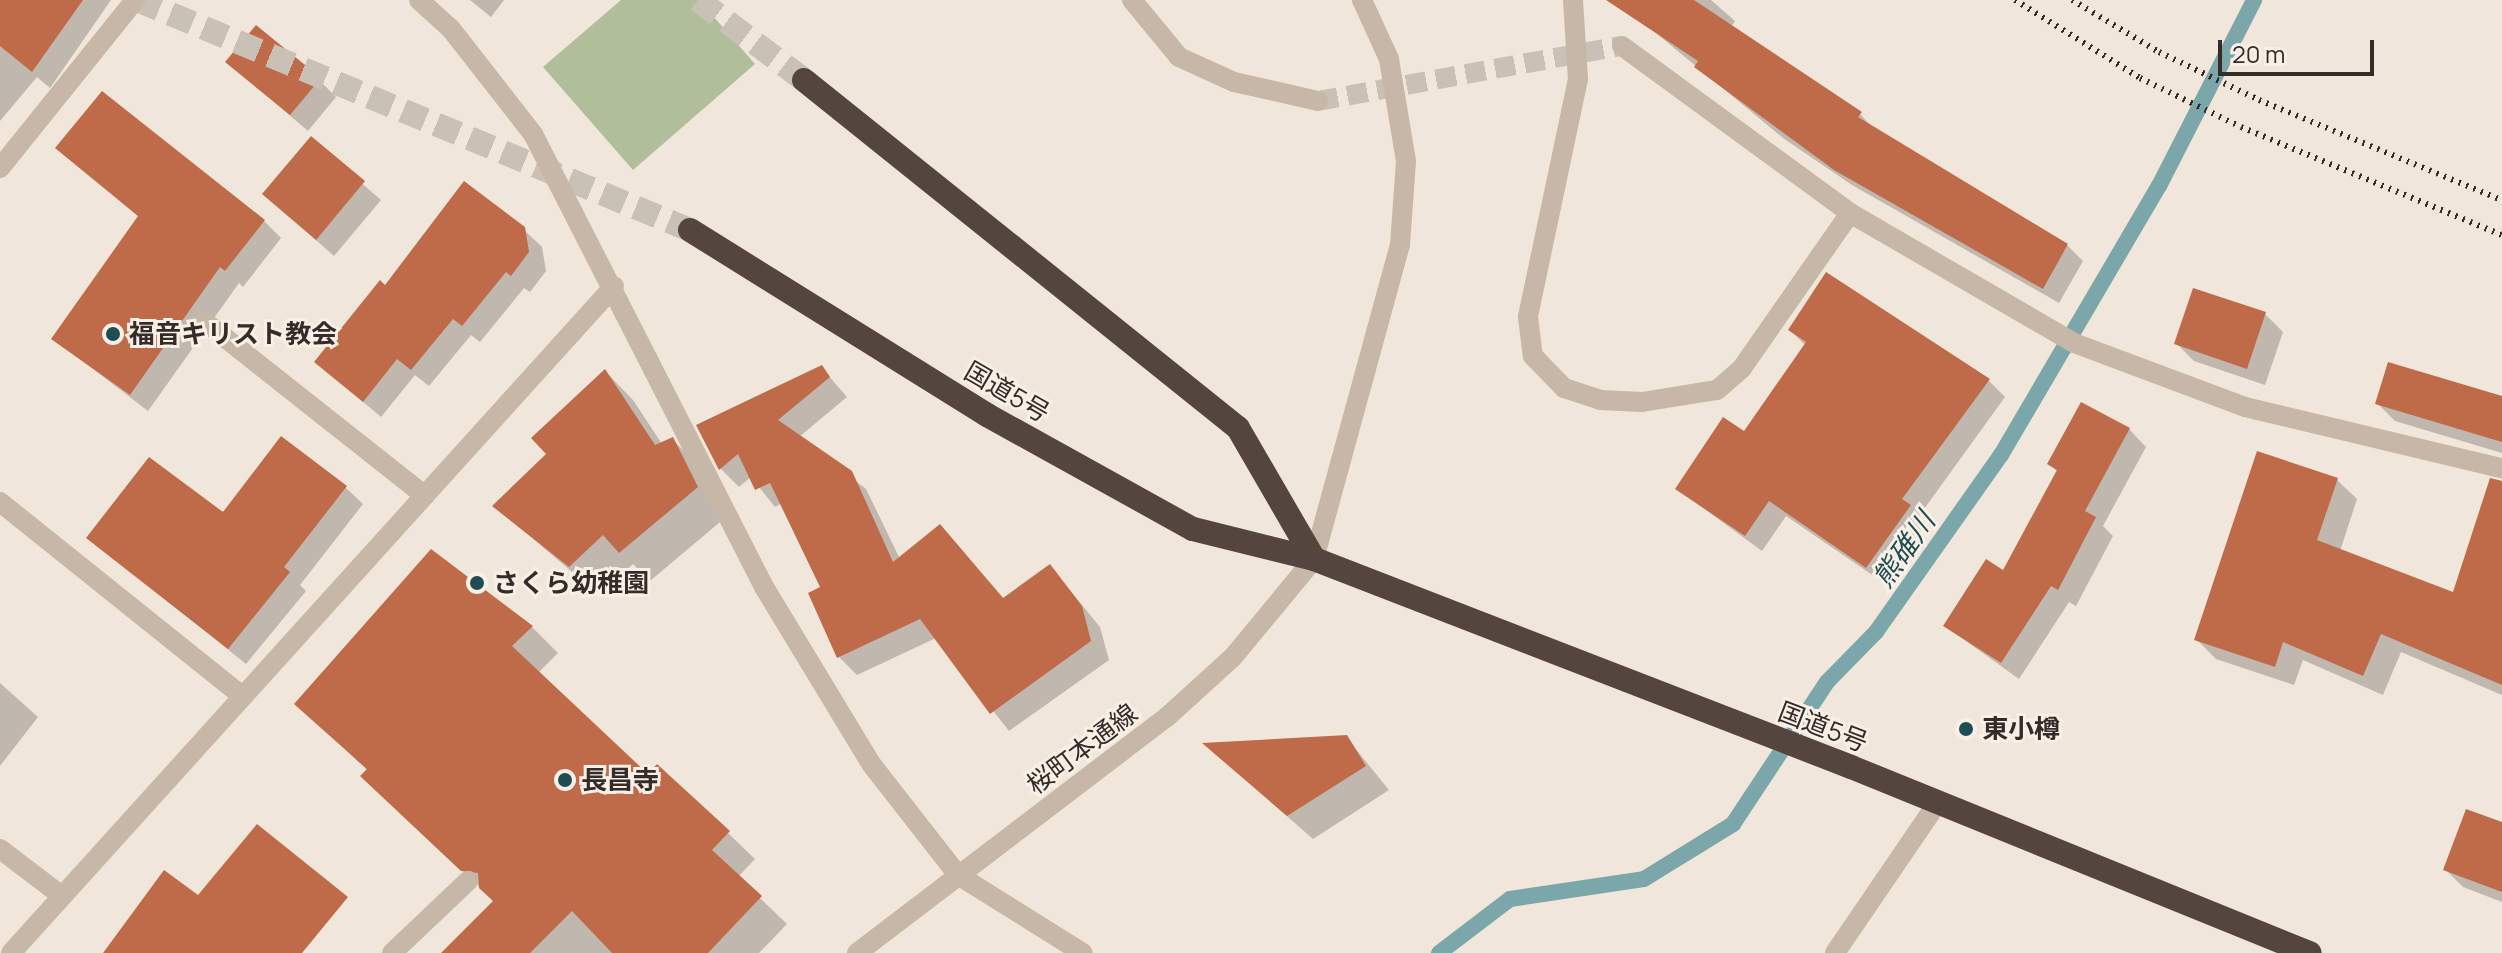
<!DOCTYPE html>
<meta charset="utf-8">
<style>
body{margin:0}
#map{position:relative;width:2502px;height:953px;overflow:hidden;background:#f0e6da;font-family:Manrope,"Noto Sans JP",sans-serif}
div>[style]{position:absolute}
.green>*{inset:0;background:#b1be9b}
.shadow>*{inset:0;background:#0003}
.stream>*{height:16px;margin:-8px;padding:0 8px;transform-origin:8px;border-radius:8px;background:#7ba7ab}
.building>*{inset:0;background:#bf6a49}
.minor-tunnel>*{height:20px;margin-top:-10px;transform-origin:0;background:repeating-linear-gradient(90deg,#cac1b6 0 20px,transparent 0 30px)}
.highway-tunnel>*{height:24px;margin-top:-12px;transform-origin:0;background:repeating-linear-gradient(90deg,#cac1b6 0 24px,transparent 0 36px)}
.minor>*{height:20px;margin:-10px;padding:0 10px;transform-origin:10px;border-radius:10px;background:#c7b7a7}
.highway>*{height:24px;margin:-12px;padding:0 12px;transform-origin:12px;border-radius:12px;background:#54463f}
.rail>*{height:6px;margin-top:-3px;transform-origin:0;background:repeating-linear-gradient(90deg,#342c27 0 2px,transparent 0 8px)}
.dots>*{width:22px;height:22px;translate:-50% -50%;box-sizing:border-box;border:4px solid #f8f0e6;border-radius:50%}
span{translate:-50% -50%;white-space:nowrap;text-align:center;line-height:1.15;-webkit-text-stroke:6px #f8f0e6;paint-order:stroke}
.poi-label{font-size:26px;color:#342c27;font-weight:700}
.left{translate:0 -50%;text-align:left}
.street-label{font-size:26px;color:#342c27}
.water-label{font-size:28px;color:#1f4d53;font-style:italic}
.scale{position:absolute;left:2218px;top:40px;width:156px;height:36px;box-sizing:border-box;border:4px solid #342c27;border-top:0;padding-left:10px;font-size:24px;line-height:28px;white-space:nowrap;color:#342c27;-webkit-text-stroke:6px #f8f0e6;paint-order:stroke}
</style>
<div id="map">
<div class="green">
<i style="clip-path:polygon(621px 0,699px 0,755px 64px,633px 170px,543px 67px)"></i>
</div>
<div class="shadow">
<i style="clip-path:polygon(0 0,111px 0,50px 88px,37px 77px,0 121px)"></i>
<i style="clip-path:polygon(470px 0,504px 0,491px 17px)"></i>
<i style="clip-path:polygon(1662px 0,1711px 0,1735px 21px,1731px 27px,1860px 114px,1875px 130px,2067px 245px,2083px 261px,2059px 303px,1852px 185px,1783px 138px,1645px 24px)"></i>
<i style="clip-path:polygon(227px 62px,319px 80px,336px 97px,308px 131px)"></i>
<i style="clip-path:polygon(311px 139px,381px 200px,334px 256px,264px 194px)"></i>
<i style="clip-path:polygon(58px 148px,264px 221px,281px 238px,243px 287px,239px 283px,148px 411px,54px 339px,139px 217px)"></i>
<i style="clip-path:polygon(523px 229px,542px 247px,546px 271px,530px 292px,524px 288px,480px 342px,471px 335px,429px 386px,415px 375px,381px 417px,316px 362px,385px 288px)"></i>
<i style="clip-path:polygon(2265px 314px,2283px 332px,2265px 385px,2194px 361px,2177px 344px)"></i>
<i style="clip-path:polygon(1790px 330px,1989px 381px,2005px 397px,1919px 516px,1926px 523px,1884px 583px,1786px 516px,1762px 551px,1677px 489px,1745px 434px,1806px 346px)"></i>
<i style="clip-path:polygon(821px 367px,847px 397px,799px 437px,866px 489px,900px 559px,939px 526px,1005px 600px,1050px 566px,1100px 627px,1109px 660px,1009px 731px,936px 638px,857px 675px,839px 657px,823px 588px,782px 503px,775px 507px,751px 477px,739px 487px,721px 469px,699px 426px)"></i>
<i style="clip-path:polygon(605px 371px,633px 400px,662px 444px,672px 439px,701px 468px,726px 517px,650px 581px,633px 564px,599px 595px,495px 506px,549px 455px)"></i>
<i style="clip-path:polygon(2502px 398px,2502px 453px,2395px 421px,2378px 404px)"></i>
<i style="clip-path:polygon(2129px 429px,2146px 447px,2103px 526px,2113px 536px,2076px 606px,2069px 602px,2019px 679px,1945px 626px,2004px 573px,2058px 472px,2049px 464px)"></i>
<i style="clip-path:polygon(2337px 480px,2357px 499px,2340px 551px,2454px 595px,2502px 521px,2502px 695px,2401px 652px,2383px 695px,2303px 660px,2294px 685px,2216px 659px,2196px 639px)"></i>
<i style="clip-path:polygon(345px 487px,363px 504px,300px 585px,306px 591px,246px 664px,89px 538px)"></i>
<i style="clip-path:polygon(431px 551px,532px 627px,558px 653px,538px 673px,648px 777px,728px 833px,755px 859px,738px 877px,787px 924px,759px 953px,444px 953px,496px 902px,390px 802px,368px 771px,297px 704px)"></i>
<i style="clip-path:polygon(0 683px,38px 717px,0 766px)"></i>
<i style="clip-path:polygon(1346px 737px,1389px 790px,1313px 839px,1206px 745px)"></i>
<i style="clip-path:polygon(2502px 824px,2502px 902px,2463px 887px,2446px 870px)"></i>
</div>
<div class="stream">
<i style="left:1439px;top:953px;width:89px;rotate:-37.3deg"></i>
<i style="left:1510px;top:899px;width:135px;rotate:-8.5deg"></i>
<i style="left:1644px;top:879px;width:105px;rotate:-31.7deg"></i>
<i style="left:1733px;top:824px;width:170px;rotate:-56.5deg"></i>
<i style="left:1827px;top:682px;width:70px;rotate:-45.6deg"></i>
<i style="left:1876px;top:632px;width:217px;rotate:-54.8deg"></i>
<i style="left:2001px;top:455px;width:312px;rotate:-59.6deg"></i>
<i style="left:2159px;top:186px;width:209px;rotate:-62.9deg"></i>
</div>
<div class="building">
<i style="clip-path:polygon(0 0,83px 0,32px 72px,0 46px)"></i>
<i style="clip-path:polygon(1606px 0,1694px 0,1862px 112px,1858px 117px,2068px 244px,2043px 289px,1834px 170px,1694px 67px,1698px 61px)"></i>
<i style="clip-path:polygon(256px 25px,321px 78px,290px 115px,225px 62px)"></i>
<i style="clip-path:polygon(102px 91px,265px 220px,225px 271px,220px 267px,130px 395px,51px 339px,138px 216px,55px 148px)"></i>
<i style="clip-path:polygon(311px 136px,365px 181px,316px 240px,262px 194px)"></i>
<i style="clip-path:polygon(464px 181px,525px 227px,529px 252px,511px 276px,506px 272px,462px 326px,453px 319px,411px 370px,397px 359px,363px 402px,314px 362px,380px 280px,385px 285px)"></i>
<i style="clip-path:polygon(1826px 272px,1990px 379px,1902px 499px,1911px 505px,1866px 568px,1769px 501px,1745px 536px,1675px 489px,1723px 417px,1744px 431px,1806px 342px,1788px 330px)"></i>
<i style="clip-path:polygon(2193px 288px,2266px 312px,2247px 369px,2174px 344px)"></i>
<i style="clip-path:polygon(2388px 362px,2502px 396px,2502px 442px,2375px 404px)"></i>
<i style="clip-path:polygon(822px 365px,830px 377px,778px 420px,852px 471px,893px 562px,940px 524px,1003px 598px,1050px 564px,1082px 606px,1091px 641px,990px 714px,920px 619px,837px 658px,808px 593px,820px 587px,770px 483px,755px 490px,738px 454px,719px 470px,696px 425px)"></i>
<i style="clip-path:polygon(605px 369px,655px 445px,673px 437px,698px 487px,619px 553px,603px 535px,569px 567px,492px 506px,546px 454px,531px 438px)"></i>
<i style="clip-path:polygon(2081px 402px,2130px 428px,2085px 511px,2096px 517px,2058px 590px,2051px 586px,2001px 663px,1943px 626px,1986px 559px,2003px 570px,2057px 470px,2047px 464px)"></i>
<i style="clip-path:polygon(281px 436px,347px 486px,284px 567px,290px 572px,228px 649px,86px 538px,149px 457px,223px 512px)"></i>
<i style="clip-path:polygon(2257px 451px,2338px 478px,2317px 540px,2453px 592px,2490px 478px,2502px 481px,2502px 685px,2381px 634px,2363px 676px,2283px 642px,2275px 667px,2194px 640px)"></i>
<i style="clip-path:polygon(431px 549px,533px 626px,512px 646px,648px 774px,657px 764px,730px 831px,712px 850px,762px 896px,708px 953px,612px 953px,572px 911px,530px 953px,441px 953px,493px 901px,479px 888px,478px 873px,461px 871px,360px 776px,367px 769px,294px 704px)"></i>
<i style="clip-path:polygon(1347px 735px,1366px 766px,1287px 816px,1202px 743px)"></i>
<i style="clip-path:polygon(2466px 809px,2502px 822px,2502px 892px,2443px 870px)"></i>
<i style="clip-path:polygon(257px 824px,348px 897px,302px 953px,103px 953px,164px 870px,198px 895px)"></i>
</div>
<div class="minor-tunnel">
<i style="left:1318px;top:101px;width:309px;rotate:-10.3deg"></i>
</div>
<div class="highway-tunnel">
<i style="left:137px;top:0;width:599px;rotate:22.58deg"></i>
<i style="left:698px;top:0;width:133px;rotate:37deg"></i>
</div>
<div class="minor">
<i style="left:419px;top:0;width:43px;rotate:42.2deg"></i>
<i style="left:451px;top:29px;width:133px;rotate:52deg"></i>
<i style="left:533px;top:134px;width:508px;rotate:62.98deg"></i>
<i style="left:764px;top:587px;width:208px;rotate:58.8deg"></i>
<i style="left:872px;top:765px;width:140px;rotate:52deg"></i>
<i style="left:958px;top:875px;width:147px;rotate:32deg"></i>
<i style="left:1132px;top:0;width:74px;rotate:50.5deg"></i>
<i style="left:1179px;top:57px;width:60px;rotate:24.4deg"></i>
<i style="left:1234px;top:82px;width:86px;rotate:12.7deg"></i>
<i style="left:1573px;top:0;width:79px;rotate:86.4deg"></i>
<i style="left:1578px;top:79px;width:243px;rotate:101.9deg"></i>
<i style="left:1528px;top:317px;width:39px;rotate:83deg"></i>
<i style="left:1533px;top:356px;width:45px;rotate:45.9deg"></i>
<i style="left:1564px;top:388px;width:38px;rotate:18deg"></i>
<i style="left:1600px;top:400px;width:42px;rotate:2.7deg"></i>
<i style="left:1642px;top:402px;width:76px;rotate:-9.1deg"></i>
<i style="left:1717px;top:390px;width:33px;rotate:-41deg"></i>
<i style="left:1742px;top:368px;width:189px;rotate:-55.1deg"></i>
<i style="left:1850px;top:213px;width:259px;rotate:30.1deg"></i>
<i style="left:2074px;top:343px;width:183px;rotate:20.5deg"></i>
<i style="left:2245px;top:407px;width:264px;rotate:13.4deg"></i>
<i style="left:1622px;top:46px;width:283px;rotate:36.2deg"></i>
<i style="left:0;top:168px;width:216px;rotate:-51.2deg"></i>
<i style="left:205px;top:322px;width:280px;rotate:38.3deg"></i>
<i style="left:0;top:502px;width:307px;rotate:38.7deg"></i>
<i style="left:0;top:849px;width:78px;rotate:37.2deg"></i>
<i style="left:11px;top:953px;width:899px;rotate:-47.88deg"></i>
<i style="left:392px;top:953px;width:105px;rotate:-43.5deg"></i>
<i style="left:857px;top:953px;width:390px;rotate:-37.3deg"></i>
<i style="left:1167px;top:717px;width:89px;rotate:-42.3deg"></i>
<i style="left:1233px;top:657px;width:127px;rotate:-50.4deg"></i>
<i style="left:1314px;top:559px;width:326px;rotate:-74.7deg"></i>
<i style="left:1400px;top:245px;width:84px;rotate:-85.9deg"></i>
<i style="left:1406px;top:161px;width:103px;rotate:-99.5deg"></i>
<i style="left:1389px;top:59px;width:65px;rotate:-114.6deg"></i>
<i style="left:1835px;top:953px;width:179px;rotate:-55.7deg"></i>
</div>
<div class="highway">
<i style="left:804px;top:80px;width:556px;rotate:38.72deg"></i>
<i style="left:1238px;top:428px;width:151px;rotate:59.9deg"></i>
<i style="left:690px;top:230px;width:350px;rotate:31.9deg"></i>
<i style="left:987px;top:415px;width:235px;rotate:29deg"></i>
<i style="left:1193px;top:529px;width:125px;rotate:13.9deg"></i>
<i style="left:1314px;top:559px;width:576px;rotate:21.17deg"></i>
<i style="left:1851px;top:767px;width:495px;rotate:22.1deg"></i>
</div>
<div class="rail">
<i style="left:2015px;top:0;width:147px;rotate:32deg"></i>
<i style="left:2140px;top:78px;width:112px;rotate:25.9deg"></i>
<i style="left:2241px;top:127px;width:282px;rotate:22.5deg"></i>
<i style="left:2072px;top:0;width:101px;rotate:30.9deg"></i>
<i style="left:2159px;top:52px;width:111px;rotate:25.6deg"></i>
<i style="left:2259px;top:100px;width:263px;rotate:22.4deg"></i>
</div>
<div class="dots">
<i style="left:113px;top:334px;background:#1f4d53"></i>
<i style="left:477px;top:583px;background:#1f4d53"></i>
<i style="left:1966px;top:729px;background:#1f4d53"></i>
<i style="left:565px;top:780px;background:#1f4d53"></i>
</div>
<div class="poi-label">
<span class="left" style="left:129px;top:334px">福音キリスト教会</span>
<span class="left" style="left:493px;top:583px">さくら幼稚園</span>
<span class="left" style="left:1982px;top:729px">東小樽</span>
<span class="left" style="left:581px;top:780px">長昌寺</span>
</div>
<div class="street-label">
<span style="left:1007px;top:392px;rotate:30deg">国道5号</span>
<span style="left:1823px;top:727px;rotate:21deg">国道5号</span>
<span style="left:1082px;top:749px;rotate:-37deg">桜町本通線</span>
</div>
<div class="water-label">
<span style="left:1903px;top:549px;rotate:-55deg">熊碓川</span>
</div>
<div class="scale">20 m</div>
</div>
